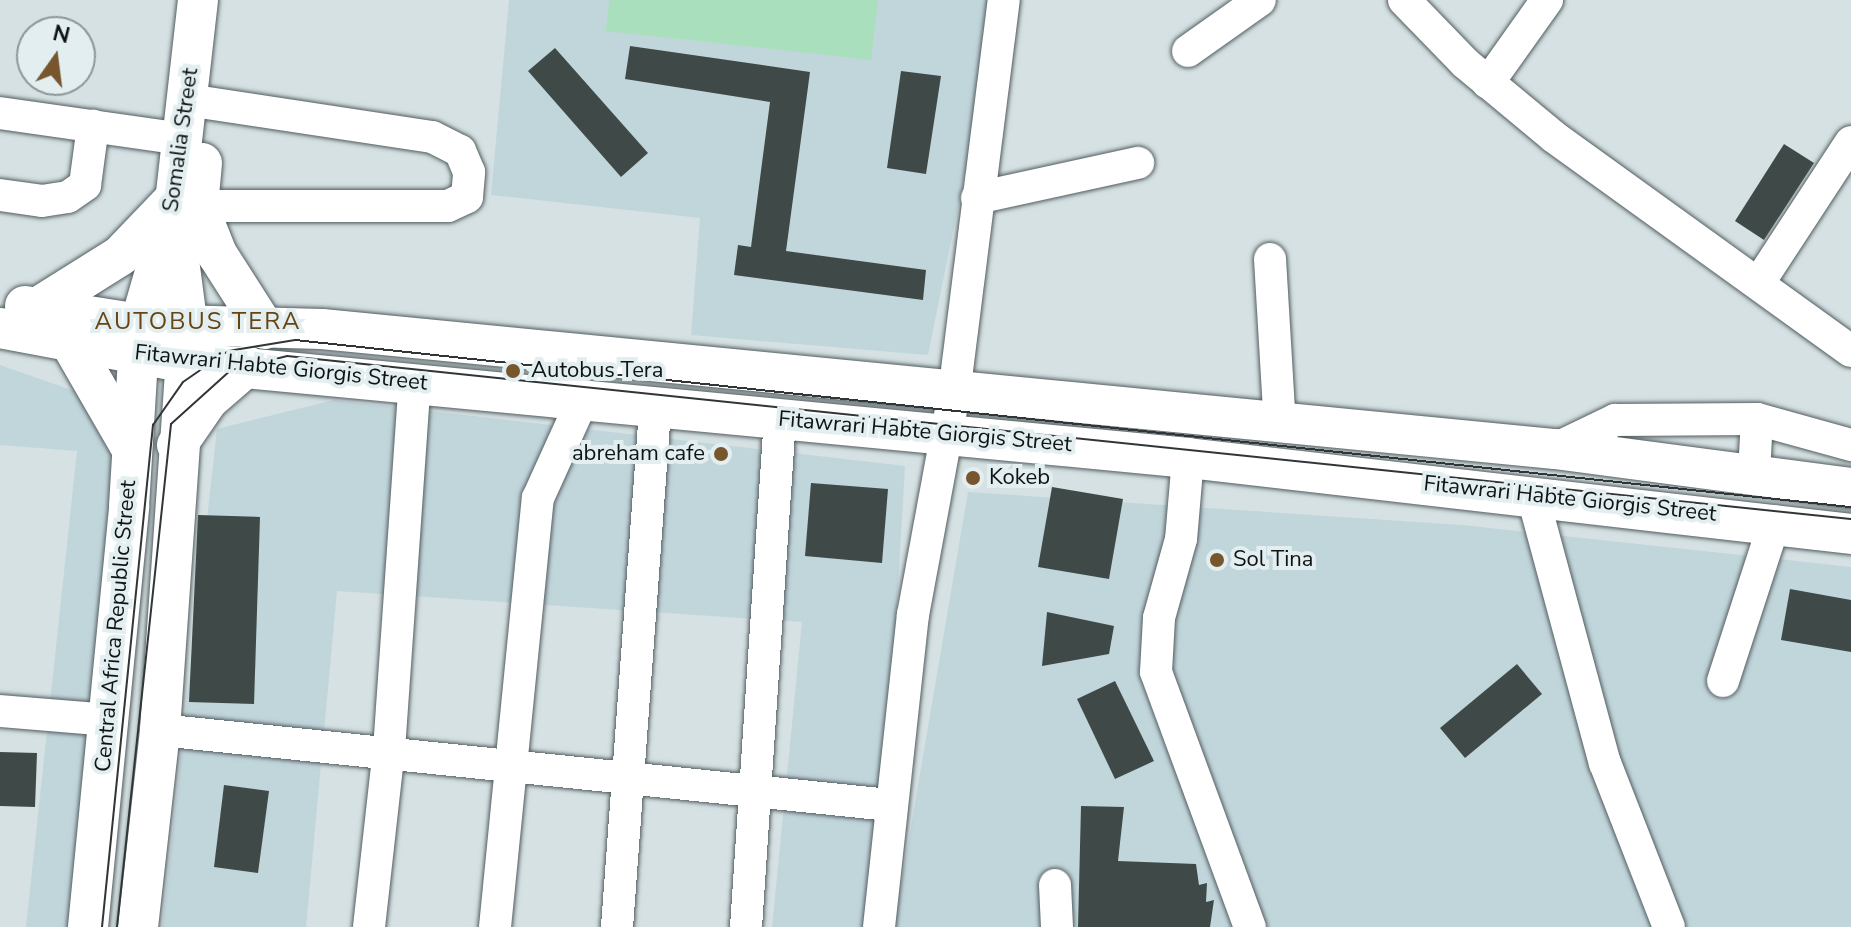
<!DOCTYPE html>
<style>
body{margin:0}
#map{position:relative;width:1851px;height:927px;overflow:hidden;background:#d5e1e3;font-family:"Nunito Sans",sans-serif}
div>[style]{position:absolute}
.built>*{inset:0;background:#c1d6db}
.green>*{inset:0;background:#aadfbd}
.building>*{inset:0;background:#3f4a48}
.roads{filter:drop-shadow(0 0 2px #535d60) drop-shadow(0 0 2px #535d60)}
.minor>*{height:32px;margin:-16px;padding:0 16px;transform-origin:16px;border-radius:16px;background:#fff}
.major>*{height:40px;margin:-20px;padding:0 20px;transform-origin:20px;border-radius:20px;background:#fff}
.tram>*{height:2px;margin:-1px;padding:0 1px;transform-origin:1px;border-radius:1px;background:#303637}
.dots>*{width:22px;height:22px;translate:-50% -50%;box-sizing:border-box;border:4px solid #e2eef0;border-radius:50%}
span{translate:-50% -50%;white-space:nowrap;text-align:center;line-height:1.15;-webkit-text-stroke:8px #e2eef0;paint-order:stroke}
.street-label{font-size:22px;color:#0f1314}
.poi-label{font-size:22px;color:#0f1314}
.left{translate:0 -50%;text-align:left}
.right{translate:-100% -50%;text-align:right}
.neighbourhood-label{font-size:24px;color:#674411;letter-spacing:2px}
.north{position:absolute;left:16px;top:16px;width:80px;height:80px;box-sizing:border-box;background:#e2eef0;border:2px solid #8e9698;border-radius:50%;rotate:14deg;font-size:22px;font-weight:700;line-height:32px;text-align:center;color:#0f1314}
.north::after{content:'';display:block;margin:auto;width:28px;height:36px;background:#77562d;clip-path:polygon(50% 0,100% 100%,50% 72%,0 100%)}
</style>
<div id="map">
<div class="built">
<i style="clip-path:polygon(509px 0,1000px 0,928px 355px,691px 335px,700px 218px,491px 195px)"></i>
<i style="clip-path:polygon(0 365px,120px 407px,73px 927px,26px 927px,77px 451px,0 445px)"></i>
<i style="clip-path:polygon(334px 400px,905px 466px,878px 927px,772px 927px,802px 622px,337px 591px,306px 927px,162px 927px,217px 429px)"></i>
<i style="clip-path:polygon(968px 492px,1462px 525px,1851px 567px,1851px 927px,894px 927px)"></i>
</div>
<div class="green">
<i style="clip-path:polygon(609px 0,878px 0,871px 60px,606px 31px)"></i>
</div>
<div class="building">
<i style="clip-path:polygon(630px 46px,810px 72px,786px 251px,926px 270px,923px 300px,734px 275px,738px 245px,751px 247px,770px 102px,625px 79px)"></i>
<i style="clip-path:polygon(555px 48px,648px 153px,621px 177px,528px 71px)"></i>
<i style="clip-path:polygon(901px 71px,941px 76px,926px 174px,887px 168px)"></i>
<i style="clip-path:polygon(1784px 144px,1814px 163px,1764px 240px,1735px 221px)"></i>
<i style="clip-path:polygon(811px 483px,888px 489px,882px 563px,805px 556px)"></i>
<i style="clip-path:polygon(1052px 487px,1123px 499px,1109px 579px,1038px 567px)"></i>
<i style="clip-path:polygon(198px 515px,260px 517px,254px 704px,189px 702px)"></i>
<i style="clip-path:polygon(1790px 589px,1851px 600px,1851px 652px,1781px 640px)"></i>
<i style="clip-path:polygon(1047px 612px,1114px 626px,1109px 654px,1042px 666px)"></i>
<i style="clip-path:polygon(1517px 664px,1542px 694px,1465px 758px,1440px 728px)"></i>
<i style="clip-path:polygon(1115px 681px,1154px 761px,1115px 779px,1077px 699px)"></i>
<i style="clip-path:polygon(0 752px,37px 753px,35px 807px,0 806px)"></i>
<i style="clip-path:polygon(224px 785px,269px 791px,258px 873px,214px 867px)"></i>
<i style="clip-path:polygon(1081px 806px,1124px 807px,1118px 861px,1196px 864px,1199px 885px,1207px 883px,1206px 902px,1214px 900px,1210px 927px,1078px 927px)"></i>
</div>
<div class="roads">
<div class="minor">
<i style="left:1404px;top:0;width:88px;rotate:45.9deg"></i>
<i style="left:1465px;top:63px;width:116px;rotate:39.7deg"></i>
<i style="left:1554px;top:137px;width:366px;rotate:35.8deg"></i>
<i style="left:1188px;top:51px;width:88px;rotate:-35.3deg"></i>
<i style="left:1488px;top:83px;width:102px;rotate:-54.6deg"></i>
<i style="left:0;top:113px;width:185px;rotate:8.1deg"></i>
<i style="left:0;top:195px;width:42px;rotate:8.1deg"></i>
<i style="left:42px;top:201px;width:26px;rotate:-9deg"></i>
<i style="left:68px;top:197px;width:21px;rotate:-35deg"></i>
<i style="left:85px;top:185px;width:60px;rotate:-82.3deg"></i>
<i style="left:977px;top:198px;width:165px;rotate:-12.3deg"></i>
<i style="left:198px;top:206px;width:250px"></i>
<i style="left:448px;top:206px;width:21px;rotate:-25deg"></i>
<i style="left:467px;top:197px;width:25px;rotate:-85deg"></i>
<i style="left:469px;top:172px;width:23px;rotate:-113deg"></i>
<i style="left:460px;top:151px;width:31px;rotate:-153deg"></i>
<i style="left:432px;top:137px;width:228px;rotate:-171.4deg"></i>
<i style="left:1270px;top:259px;width:167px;rotate:86.6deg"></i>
<i style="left:1760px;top:281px;width:166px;rotate:-56.8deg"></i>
<i style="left:1757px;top:419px;width:98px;rotate:15.5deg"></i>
<i style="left:1555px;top:449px;width:67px;rotate:-25.8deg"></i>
<i style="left:1615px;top:420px;width:142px;rotate:-0.4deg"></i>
<i style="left:1757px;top:419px;width:53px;rotate:93.2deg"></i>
<i style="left:1188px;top:458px;width:81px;rotate:94.9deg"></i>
<i style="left:1181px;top:539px;width:82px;rotate:105.6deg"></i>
<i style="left:1159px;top:618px;width:54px;rotate:93.2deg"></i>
<i style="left:1156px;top:672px;width:272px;rotate:69.8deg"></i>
<i style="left:1533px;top:497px;width:276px;rotate:74.9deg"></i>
<i style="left:1605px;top:763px;width:176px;rotate:68.7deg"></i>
<i style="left:1723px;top:681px;width:168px;rotate:-72deg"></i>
<i style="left:0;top:711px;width:109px;rotate:4.7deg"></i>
<i style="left:160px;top:730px;width:734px;rotate:5.87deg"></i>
<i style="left:1055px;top:885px;width:42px;rotate:87.3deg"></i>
<i style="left:369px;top:927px;width:178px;rotate:-83.6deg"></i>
<i style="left:389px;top:750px;width:370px;rotate:-86deg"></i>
<i style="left:495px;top:927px;width:431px;rotate:-84.3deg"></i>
<i style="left:538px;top:498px;width:107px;rotate:-65.6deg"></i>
<i style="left:617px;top:927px;width:517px;rotate:-85.79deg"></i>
<i style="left:746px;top:927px;width:510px;rotate:-86.18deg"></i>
<i style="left:879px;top:927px;width:314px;rotate:-83.8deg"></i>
<i style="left:913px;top:615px;width:225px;rotate:-79.5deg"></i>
<i style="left:954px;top:394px;width:397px;rotate:-82.8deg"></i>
</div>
<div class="major">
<i style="left:202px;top:163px;width:43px;rotate:95.3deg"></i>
<i style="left:198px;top:206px;width:52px;rotate:68.4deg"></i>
<i style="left:217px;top:254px;width:89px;rotate:57.4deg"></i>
<i style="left:25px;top:306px;width:116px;rotate:8.9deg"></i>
<i style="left:140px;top:324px;width:182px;rotate:1.6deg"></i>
<i style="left:322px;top:329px;width:1239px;rotate:5.56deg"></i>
<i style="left:1555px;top:449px;width:299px;rotate:7.5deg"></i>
<i style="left:37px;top:308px;width:98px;rotate:-32.1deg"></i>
<i style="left:120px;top:256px;width:76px;rotate:-46.1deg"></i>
<i style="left:0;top:328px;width:185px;rotate:10.6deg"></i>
<i style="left:182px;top:362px;width:1011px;rotate:5.45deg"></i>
<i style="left:1188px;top:458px;width:667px;rotate:6.54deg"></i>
<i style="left:70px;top:342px;width:120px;rotate:60deg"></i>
<i style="left:177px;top:445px;width:55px;rotate:-55.4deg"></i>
<i style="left:208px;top:400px;width:52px;rotate:-41.1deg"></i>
<i style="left:88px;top:927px;width:423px;rotate:-84.4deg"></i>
<i style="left:129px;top:506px;width:182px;rotate:-86.5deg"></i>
<i style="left:140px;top:324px;width:127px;rotate:-74deg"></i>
<i style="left:175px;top:202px;width:203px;rotate:-83.5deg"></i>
<i style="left:138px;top:927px;width:198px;rotate:-83.6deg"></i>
<i style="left:160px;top:730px;width:403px;rotate:-86deg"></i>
<i style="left:188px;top:328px;width:100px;rotate:-97.5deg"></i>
</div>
</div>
<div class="tram">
<i style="left:102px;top:927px;width:505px;rotate:-84.2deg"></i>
<i style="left:153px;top:425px;width:52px;rotate:-55.1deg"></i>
<i style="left:183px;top:382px;width:55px;rotate:-34.6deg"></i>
<i style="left:228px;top:351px;width:68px;rotate:-9.3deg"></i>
<i style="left:295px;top:340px;width:1565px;rotate:6.13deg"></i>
<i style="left:117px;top:927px;width:506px;rotate:-83.87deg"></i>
<i style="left:171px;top:424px;width:81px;rotate:-42deg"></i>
<i style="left:231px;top:370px;width:58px;rotate:-14deg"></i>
<i style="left:287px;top:356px;width:1572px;rotate:5.95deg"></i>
</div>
<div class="dots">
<i style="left:513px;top:371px;background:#77562d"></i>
<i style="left:721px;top:454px;background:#77562d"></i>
<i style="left:973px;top:478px;background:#77562d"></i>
<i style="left:1217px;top:560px;background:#77562d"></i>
</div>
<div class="street-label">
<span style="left:181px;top:140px;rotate:-82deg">Somalia Street</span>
<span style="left:281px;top:368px;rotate:6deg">Fitawrari Habte Giorgis Street</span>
<span style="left:925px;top:432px;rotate:5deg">Fitawrari Habte Giorgis Street</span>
<span style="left:1570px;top:499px;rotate:6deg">Fitawrari Habte Giorgis Street</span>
<span style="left:116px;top:626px;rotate:-85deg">Central Africa Republic Street</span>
</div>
<div class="poi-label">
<span class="left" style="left:531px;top:371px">Autobus Tera</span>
<span class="right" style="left:705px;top:454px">abreham cafe</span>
<span class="left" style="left:989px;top:478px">Kokeb</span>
<span class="left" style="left:1233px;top:560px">Sol Tina</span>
</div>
<div class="neighbourhood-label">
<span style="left:198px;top:322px">AUTOBUS TERA</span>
</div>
<div class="north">N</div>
</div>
